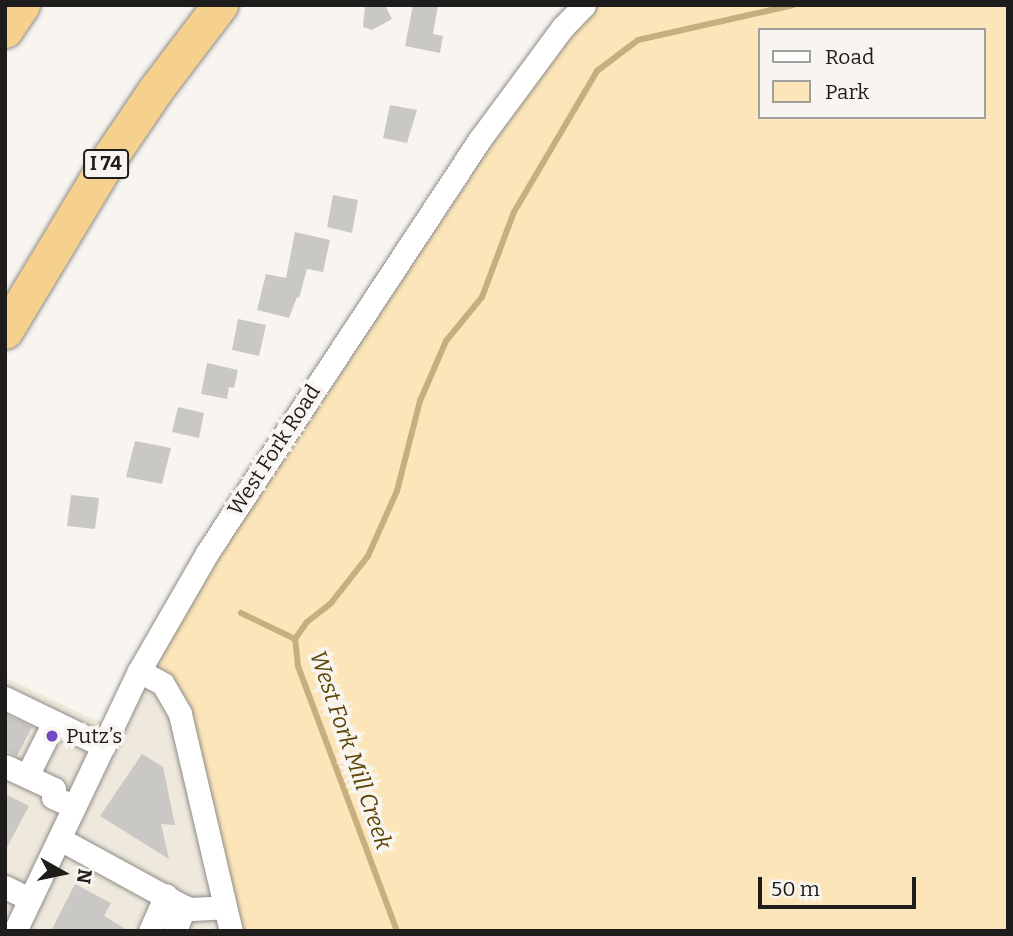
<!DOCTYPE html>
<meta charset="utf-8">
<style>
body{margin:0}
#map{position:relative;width:1013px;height:936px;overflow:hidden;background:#f8f5f1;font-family:Bitter,serif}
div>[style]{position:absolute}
.built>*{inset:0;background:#eee8dd}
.green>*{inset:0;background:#fce5b9}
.stream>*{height:6px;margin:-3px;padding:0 3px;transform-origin:3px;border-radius:3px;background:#c7ae7e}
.building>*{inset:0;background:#cac8c4}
.roads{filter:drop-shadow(0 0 2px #8e8c88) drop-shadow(0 0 2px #8e8c88)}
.minor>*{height:23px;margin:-11.5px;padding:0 11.5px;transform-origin:11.5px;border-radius:11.5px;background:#fff}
.highway>*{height:35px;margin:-17.5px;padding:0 17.5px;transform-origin:17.5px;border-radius:17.5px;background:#f5d18d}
.dots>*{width:19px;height:19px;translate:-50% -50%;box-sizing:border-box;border:4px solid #f8f5f1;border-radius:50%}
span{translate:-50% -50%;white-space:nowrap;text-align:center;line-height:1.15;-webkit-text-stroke:7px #f8f5f1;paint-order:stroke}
.shield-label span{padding:2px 5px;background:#f8f5f1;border:2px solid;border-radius:5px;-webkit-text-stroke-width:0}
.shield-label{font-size:19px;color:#1e1d1c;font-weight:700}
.street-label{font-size:21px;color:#1e1d1c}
.poi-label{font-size:21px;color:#1e1d1c}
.left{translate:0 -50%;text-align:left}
.water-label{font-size:23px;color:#5e4405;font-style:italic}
.frame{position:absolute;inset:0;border:7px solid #1e1d1c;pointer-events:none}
.legend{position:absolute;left:758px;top:28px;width:228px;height:91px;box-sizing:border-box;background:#f8f5f1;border:2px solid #a19f9c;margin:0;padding:9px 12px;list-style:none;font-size:21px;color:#1e1d1c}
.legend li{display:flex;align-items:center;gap:14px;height:35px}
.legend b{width:35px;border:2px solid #a19f9c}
.north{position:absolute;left:28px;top:838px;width:70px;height:70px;-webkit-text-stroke:5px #f8f5f1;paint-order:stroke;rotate:99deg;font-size:19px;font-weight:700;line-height:28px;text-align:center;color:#1e1d1c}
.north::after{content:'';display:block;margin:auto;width:24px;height:32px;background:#1e1d1c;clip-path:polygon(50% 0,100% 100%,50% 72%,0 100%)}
.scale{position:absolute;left:758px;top:877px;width:158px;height:32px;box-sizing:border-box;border:4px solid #1e1d1c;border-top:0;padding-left:9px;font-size:21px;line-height:24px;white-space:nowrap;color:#1e1d1c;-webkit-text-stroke:5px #f8f5f1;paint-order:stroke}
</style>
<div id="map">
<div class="built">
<i style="clip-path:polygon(139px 671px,163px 684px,231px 931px,5px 931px,5px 677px,86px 716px,113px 725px)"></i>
</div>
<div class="green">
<i style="clip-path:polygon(evenodd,584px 5px,1008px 5px,1008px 931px,231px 931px,180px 714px,139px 671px,207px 553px,584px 5px,759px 30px,983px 30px,983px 117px,759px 117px,759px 30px)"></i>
</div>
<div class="stream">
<i style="left:241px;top:613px;width:60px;rotate:25.7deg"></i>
<i style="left:397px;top:931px;width:283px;rotate:-110.5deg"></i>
<i style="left:298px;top:666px;width:27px;rotate:-96deg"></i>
<i style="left:295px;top:639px;width:21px;rotate:-55deg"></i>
<i style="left:307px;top:622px;width:31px;rotate:-38deg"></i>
<i style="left:331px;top:603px;width:60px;rotate:-51.8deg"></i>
<i style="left:368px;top:556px;width:71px;rotate:-66deg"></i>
<i style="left:397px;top:491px;width:93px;rotate:-75.7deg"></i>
<i style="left:420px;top:401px;width:65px;rotate:-66.6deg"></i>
<i style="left:446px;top:341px;width:57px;rotate:-50.7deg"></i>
<i style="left:482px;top:297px;width:91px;rotate:-69.4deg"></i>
<i style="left:514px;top:212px;width:164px;rotate:-59.5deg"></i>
<i style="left:597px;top:71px;width:51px;rotate:-37.1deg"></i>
<i style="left:638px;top:40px;width:159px;rotate:-12.7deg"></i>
</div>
<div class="building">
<i style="clip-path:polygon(365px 5px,385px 5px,392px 19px,372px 30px,363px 27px)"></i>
<i style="clip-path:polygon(413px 5px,438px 5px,433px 34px,443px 36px,440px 53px,405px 46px)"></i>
<i style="clip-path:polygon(390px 105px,417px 110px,407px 143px,383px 138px)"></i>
<i style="clip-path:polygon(333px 195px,358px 200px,352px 233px,327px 227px)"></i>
<i style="clip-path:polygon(295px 232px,330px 240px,323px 272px,307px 269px,299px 298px,297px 297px,289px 318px,257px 310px,266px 274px,286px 278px)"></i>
<i style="clip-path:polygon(238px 319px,266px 325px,259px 356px,232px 350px)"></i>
<i style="clip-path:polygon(207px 363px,238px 370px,234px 388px,229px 387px,227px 399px,201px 394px)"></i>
<i style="clip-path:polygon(178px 407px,204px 413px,199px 438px,172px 432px)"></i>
<i style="clip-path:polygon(135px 441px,171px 448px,162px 484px,126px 477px)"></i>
<i style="clip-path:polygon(71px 495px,99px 498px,95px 529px,67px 526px)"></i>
<i style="clip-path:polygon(5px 714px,32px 727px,17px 756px,5px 750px)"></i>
<i style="clip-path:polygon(142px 754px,163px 767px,175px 825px,161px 824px,169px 859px,100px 816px)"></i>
<i style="clip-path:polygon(5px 794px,29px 806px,5px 851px)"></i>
<i style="clip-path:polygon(75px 884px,111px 903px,104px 916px,129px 931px,51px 931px)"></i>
</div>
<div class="roads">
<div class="minor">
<i style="left:139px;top:671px;width:27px;rotate:28deg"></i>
<i style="left:163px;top:684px;width:34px;rotate:60deg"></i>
<i style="left:180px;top:714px;width:223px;rotate:76.8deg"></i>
<i style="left:5px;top:698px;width:110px;rotate:25.9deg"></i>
<i style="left:5px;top:766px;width:54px;rotate:25.1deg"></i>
<i style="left:54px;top:789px;width:8px;rotate:97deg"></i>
<i style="left:53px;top:797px;width:23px;rotate:25deg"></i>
<i style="left:27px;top:776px;width:60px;rotate:-63.4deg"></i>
<i style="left:60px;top:839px;width:141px;rotate:28.7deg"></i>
<i style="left:184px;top:907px;width:7px;rotate:16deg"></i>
<i style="left:191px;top:909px;width:34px;rotate:-3deg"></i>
<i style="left:5px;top:887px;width:28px;rotate:26deg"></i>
<i style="left:15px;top:931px;width:288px;rotate:-64.5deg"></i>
<i style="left:139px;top:671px;width:136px;rotate:-60deg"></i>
<i style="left:207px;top:553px;width:496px;rotate:-56.6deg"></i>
<i style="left:480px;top:139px;width:139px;rotate:-53.5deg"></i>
<i style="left:563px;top:27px;width:30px;rotate:-46deg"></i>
<i style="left:150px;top:931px;width:39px;rotate:-66deg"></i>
<i style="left:175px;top:931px;width:26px;rotate:-69deg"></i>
</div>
<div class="highway">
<i style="left:5px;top:30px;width:30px;rotate:-56deg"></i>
<i style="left:5px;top:331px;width:203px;rotate:-58.9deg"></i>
<i style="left:110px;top:157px;width:82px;rotate:-55.9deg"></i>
<i style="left:156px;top:89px;width:106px;rotate:-52.7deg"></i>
</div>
</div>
<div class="dots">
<i style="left:52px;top:736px;background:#6f4ac3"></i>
</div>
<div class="shield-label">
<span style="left:106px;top:164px">I 74</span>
</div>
<div class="street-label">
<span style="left:274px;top:450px;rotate:-57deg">West Fork Road</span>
</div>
<div class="poi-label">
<span class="left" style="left:66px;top:736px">Putz’s</span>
</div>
<div class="water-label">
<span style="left:351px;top:750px;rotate:71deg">West Fork Mill Creek</span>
</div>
<div class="frame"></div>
<ul class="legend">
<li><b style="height:9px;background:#fff"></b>Road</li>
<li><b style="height:19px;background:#fce5b9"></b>Park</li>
</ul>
<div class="north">N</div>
<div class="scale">50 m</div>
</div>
